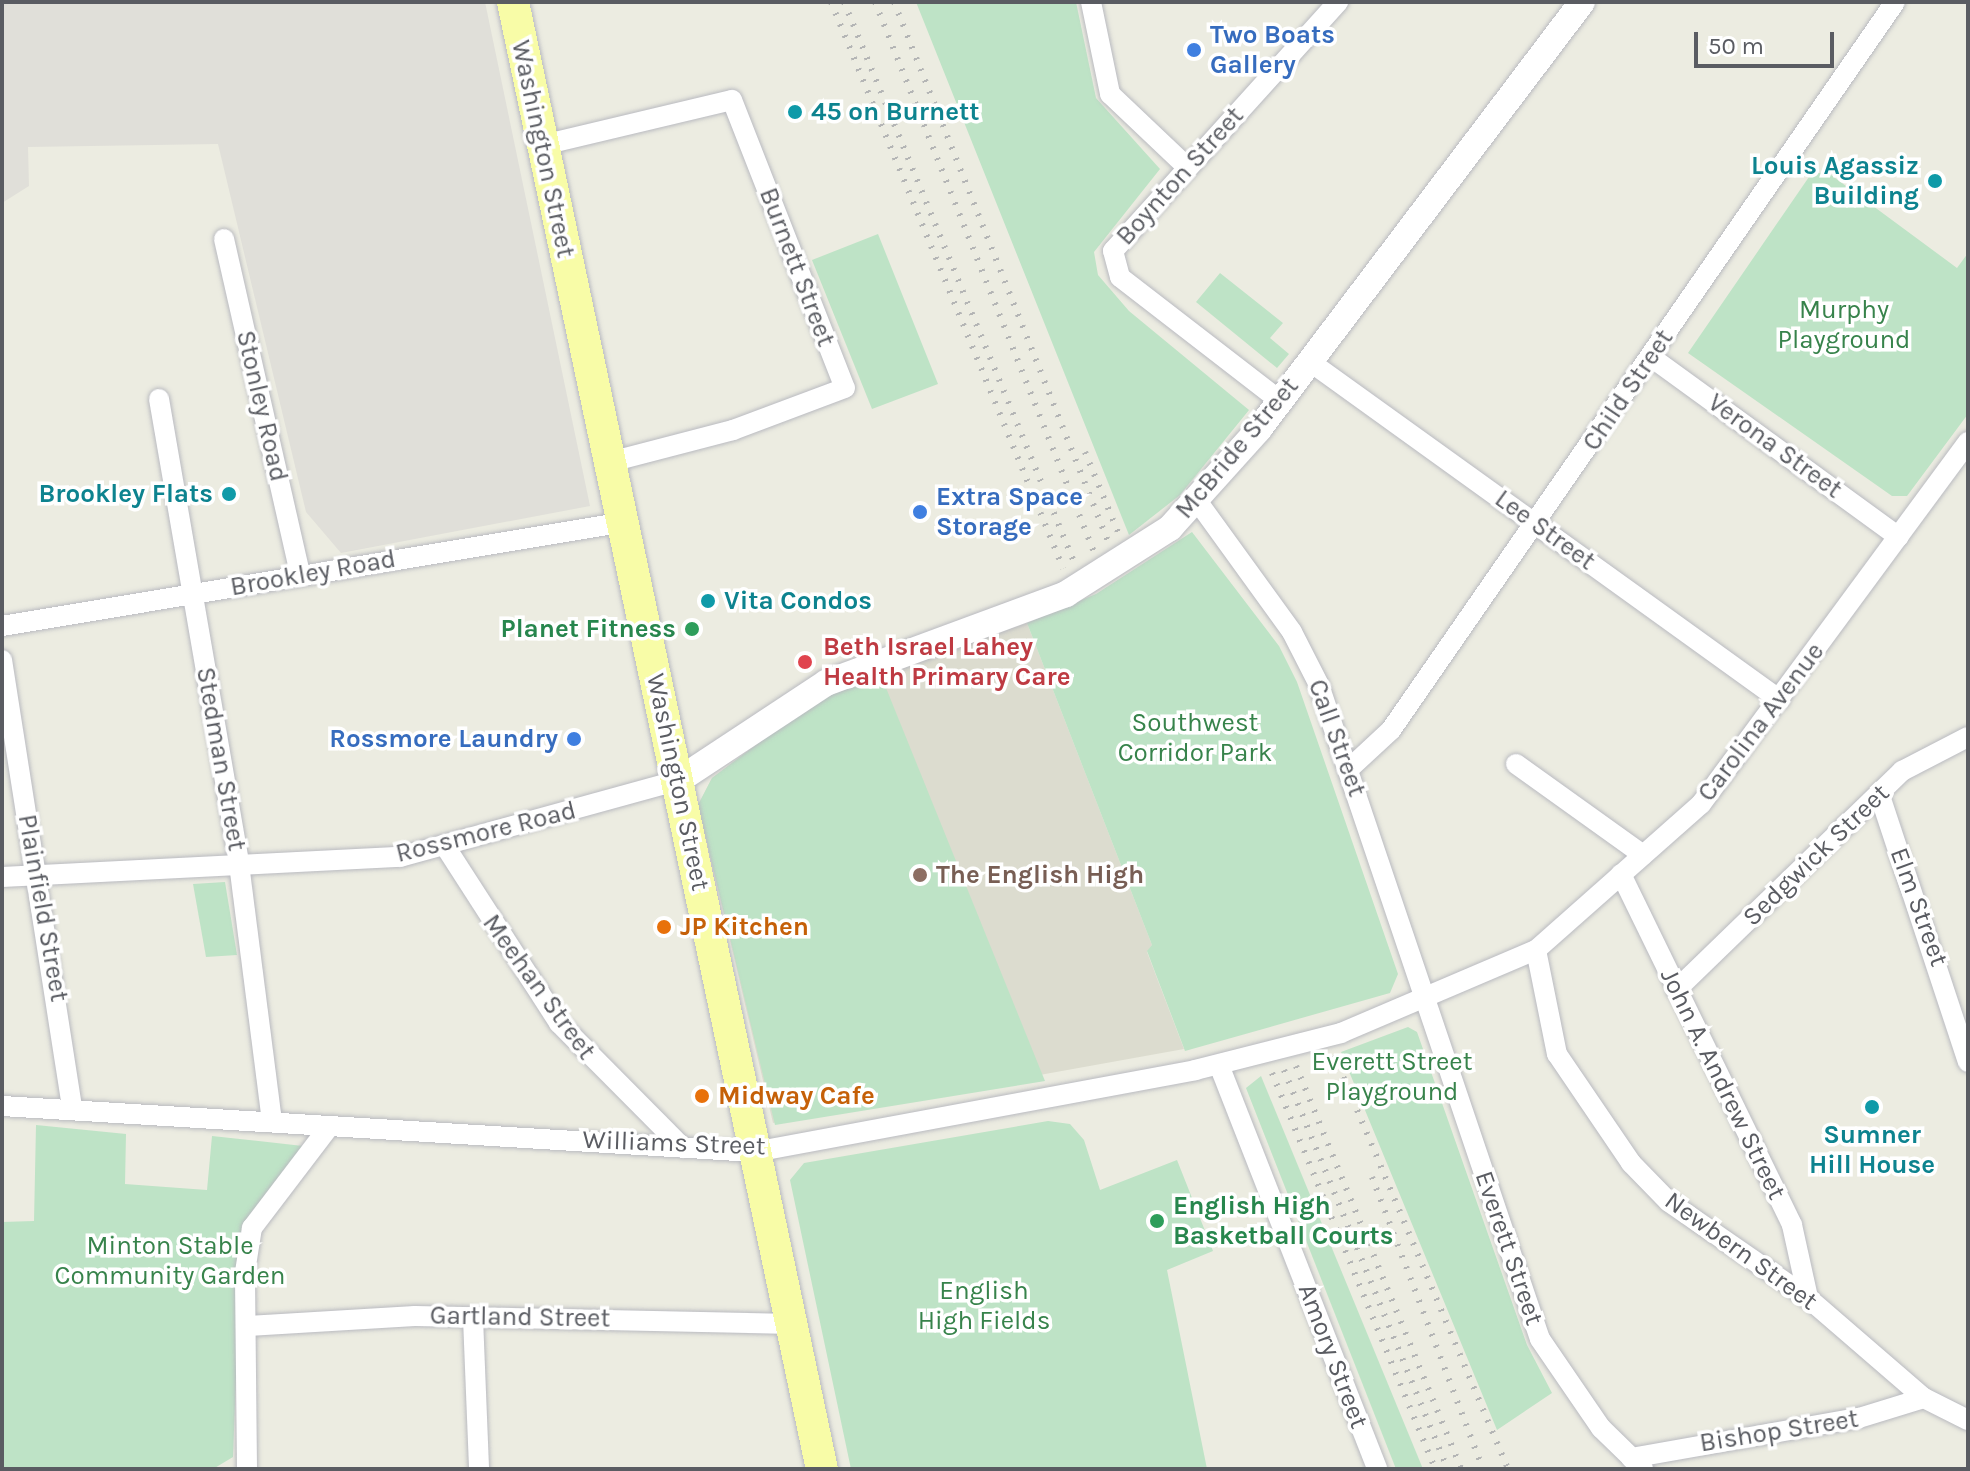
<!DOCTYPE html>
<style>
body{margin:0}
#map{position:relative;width:1970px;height:1471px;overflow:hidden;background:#ecece1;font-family:Karla,sans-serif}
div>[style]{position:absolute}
.industrial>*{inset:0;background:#e0dfd9}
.education>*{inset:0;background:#dcdccf}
.green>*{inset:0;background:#bee3c6}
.roads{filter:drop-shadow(0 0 2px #b9bac0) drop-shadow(0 0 2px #b9bac0)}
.minor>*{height:20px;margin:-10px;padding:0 10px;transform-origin:10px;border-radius:10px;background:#fff}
.tertiary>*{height:26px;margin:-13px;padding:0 13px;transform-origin:13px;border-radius:13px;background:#fff}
.primary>*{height:32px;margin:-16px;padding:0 16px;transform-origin:16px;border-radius:16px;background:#f8fca7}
.rail>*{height:6px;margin-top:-3px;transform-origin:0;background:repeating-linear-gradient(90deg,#b4b5b5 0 2px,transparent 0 12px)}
.dots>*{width:22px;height:22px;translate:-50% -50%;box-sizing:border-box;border:4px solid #fff;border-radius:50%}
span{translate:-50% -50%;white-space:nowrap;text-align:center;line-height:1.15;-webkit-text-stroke:7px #fff;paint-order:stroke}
.shop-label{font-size:26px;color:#366cbe;font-weight:700}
.left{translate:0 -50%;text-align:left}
.right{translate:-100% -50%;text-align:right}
.culture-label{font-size:26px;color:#0d838f;font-weight:700}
.street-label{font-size:26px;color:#5a5c62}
.park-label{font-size:26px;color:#37834b}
.leisure-label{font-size:26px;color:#27864d;font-weight:700}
.health-label{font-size:26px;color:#be3a42;font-weight:700}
.education-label{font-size:26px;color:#785e54;font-weight:700}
.food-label{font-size:26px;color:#c56008;font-weight:700}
.frame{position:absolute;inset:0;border:4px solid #5a5c62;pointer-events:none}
.scale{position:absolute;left:1694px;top:32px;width:140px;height:36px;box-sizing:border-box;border:4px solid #5a5c62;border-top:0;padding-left:10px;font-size:24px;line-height:28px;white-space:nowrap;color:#5a5c62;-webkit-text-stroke:6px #fff;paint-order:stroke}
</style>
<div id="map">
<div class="industrial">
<i style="clip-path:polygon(2px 2px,485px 2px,590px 506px,341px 553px,306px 512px,218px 144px,28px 147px,29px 186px,2px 203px)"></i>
</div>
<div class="education">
<i style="clip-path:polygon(1027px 623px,1152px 945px,1147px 952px,1184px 1049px,773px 1123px,698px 805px,712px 778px,821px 696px)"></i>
</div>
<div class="green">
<i style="clip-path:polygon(916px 2px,1076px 2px,1096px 98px,1160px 169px,1094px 252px,1098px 275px,1129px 311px,1249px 410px,1180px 495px,1129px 535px)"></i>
<i style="clip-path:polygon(1827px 172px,1957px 268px,1968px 253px,1968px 414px,1907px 496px,1892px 496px,1688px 353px,1811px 174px)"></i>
<i style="clip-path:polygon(878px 234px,938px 384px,872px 409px,812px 260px)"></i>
<i style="clip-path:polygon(1220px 273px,1283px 323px,1270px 338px,1289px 354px,1277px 368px,1196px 302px)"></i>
<i style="clip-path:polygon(1192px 532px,1279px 646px,1297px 682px,1398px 974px,1390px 993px,1185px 1051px,1147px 951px,1152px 945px,1027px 623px,1096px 594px)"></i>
<i style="clip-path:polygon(882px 678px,1045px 1081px,775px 1125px,698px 805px,712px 778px,821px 696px)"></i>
<i style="clip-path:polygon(225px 882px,237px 955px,206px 957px,193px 884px)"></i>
<i style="clip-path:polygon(1408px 1027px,1417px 1032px,1527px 1345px,1552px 1393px,1497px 1430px,1341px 1052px)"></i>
<i style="clip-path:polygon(1261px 1076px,1423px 1469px,1396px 1469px,1246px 1088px)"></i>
<i style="clip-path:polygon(1048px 1121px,1070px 1124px,1084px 1140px,1100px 1190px,1177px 1160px,1213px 1251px,1167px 1270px,1207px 1469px,851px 1469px,790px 1180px,804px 1163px)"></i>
<i style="clip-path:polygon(36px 1125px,126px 1134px,125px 1184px,207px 1190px,212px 1136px,303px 1146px,240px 1272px,233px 1457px,213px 1469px,2px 1469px,2px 1222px,34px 1221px)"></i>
</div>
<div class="roads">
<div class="minor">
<i style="left:1091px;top:2px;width:94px;rotate:78.3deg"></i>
<i style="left:1110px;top:94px;width:105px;rotate:43.5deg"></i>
<i style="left:543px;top:145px;width:194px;rotate:-13.4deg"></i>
<i style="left:732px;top:100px;width:309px;rotate:68.6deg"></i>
<i style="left:845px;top:388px;width:120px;rotate:159.4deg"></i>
<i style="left:733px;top:430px;width:123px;rotate:165.4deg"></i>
<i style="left:224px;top:239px;width:344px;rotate:77.2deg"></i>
<i style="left:1651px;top:357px;width:306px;rotate:36deg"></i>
<i style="left:1309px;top:361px;width:580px;rotate:35.74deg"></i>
<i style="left:159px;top:399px;width:472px;rotate:80.2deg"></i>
<i style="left:239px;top:864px;width:260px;rotate:82.7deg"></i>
<i style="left:1279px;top:400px;width:201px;rotate:-142.3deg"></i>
<i style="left:1120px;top:277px;width:27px;rotate:-105deg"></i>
<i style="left:1113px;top:251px;width:336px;rotate:-47.9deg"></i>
<i style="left:1198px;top:502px;width:160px;rotate:54.1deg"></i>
<i style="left:1292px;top:632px;width:59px;rotate:63deg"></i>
<i style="left:1319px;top:685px;width:690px;rotate:71.33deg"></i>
<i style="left:1540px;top:1339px;width:108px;rotate:55.6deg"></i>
<i style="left:1601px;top:1428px;width:59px;rotate:44.3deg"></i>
<i style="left:2px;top:626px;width:632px;rotate:-9.48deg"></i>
<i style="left:2px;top:660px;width:454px;rotate:81.1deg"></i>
<i style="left:1516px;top:764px;width:156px;rotate:35.6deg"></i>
<i style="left:1350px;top:768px;width:56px;rotate:-42.8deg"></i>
<i style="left:1391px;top:730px;width:885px;rotate:-55.3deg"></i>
<i style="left:1881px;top:799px;width:277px;rotate:71.7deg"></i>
<i style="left:445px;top:846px;width:211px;rotate:57.2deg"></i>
<i style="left:559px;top:1023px;width:176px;rotate:45.2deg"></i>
<i style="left:1621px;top:874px;width:390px;rotate:64deg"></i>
<i style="left:1792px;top:1225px;width:75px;rotate:77.6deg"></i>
<i style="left:2px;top:877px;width:399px;rotate:-2.9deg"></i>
<i style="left:400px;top:857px;width:289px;rotate:-15.4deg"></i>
<i style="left:1536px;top:950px;width:106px;rotate:78.6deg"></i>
<i style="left:1557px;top:1054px;width:132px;rotate:55.8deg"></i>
<i style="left:1631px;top:1163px;width:54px;rotate:45.7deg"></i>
<i style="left:1669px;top:1202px;width:169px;rotate:34.6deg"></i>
<i style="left:1808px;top:1298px;width:153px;rotate:40.8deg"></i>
<i style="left:1924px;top:1398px;width:49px;rotate:26.6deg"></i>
<i style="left:1676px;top:990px;width:315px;rotate:-44.1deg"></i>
<i style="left:1902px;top:771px;width:74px;rotate:-27.3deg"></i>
<i style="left:1219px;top:1065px;width:434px;rotate:68.6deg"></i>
<i style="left:2px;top:1106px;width:753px;rotate:3.5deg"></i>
<i style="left:754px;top:1152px;width:449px;rotate:-10.5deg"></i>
<i style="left:1195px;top:1070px;width:151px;rotate:-14.2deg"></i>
<i style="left:1341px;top:1033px;width:212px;rotate:-23.1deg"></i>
<i style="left:1536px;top:950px;width:220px;rotate:-41.5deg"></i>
<i style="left:1701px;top:804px;width:450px;rotate:-53.6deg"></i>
<i style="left:473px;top:1318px;width:151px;rotate:87.7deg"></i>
<i style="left:248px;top:1326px;width:167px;rotate:-3.4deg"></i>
<i style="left:415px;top:1316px;width:378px;rotate:1.2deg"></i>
<i style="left:1631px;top:1458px;width:231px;rotate:-10deg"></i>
<i style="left:1859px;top:1418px;width:68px;rotate:-17.1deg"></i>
<i style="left:247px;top:1469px;width:197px;rotate:-90.6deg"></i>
<i style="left:245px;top:1272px;width:45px;rotate:-81deg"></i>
<i style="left:252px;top:1228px;width:127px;rotate:-52.7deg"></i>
</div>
<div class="tertiary">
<i style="left:679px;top:780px;width:176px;rotate:-33.4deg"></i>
<i style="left:826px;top:683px;width:256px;rotate:-20.3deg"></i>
<i style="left:1066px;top:594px;width:123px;rotate:-32.4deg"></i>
<i style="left:1170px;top:528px;width:133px;rotate:-48deg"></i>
<i style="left:1259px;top:429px;width:535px;rotate:-52.89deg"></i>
</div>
<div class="primary">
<i style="left:513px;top:2px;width:1499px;rotate:78.11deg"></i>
</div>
</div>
<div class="rail">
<i style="left:831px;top:2px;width:612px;rotate:67.71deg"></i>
<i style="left:844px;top:2px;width:605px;rotate:67.67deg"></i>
<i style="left:875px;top:2px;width:592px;rotate:68.29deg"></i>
<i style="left:894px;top:2px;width:583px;rotate:68.36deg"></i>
<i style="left:1085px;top:452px;width:92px;rotate:67.6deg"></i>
<i style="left:1334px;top:1055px;width:449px;rotate:67.2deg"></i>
<i style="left:1296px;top:1066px;width:435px;rotate:67.7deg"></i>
<i style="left:1284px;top:1070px;width:431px;rotate:67.7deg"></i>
<i style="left:1272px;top:1073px;width:428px;rotate:67.6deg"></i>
<i style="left:1372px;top:1177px;width:312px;rotate:69.2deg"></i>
</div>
<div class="dots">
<i style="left:1194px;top:50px;background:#3f7fe0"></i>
<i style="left:795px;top:112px;background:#0f9aa8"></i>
<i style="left:1935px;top:181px;background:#0f9aa8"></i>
<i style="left:229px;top:494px;background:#0f9aa8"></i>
<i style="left:920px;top:512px;background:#3f7fe0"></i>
<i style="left:708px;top:601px;background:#0f9aa8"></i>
<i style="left:692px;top:629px;background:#2e9e5b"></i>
<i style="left:805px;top:662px;background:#e0444e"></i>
<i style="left:574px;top:739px;background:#3f7fe0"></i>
<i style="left:920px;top:875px;background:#8d6e63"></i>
<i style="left:664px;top:927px;background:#e8710a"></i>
<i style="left:702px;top:1096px;background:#e8710a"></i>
<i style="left:1872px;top:1107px;background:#0f9aa8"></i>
<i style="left:1157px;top:1221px;background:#2e9e5b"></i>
</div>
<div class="shop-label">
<span class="left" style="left:1210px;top:50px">Two Boats<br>Gallery</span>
<span class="left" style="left:936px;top:512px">Extra Space<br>Storage</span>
<span class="right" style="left:558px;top:739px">Rossmore Laundry</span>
</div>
<div class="culture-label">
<span class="left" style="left:811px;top:112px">45 on Burnett</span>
<span class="right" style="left:1919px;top:181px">Louis Agassiz<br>Building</span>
<span class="right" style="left:213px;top:494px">Brookley Flats</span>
<span class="left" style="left:724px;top:601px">Vita Condos</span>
<span style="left:1872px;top:1150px">Sumner<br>Hill House</span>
</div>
<div class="street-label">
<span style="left:543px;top:149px;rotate:78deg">Washington Street</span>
<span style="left:1180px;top:176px;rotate:-48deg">Boynton Street</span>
<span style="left:797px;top:267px;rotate:69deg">Burnett Street</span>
<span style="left:1628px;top:390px;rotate:-56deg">Child Street</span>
<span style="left:262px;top:406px;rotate:77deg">Stonley Road</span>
<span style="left:1775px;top:446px;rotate:36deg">Verona Street</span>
<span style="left:1237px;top:448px;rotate:-50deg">McBride Street</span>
<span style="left:1545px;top:530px;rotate:36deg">Lee Street</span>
<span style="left:313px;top:573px;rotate:-10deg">Brookley Road</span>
<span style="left:1761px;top:722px;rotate:-53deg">Carolina Avenue</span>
<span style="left:1337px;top:738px;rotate:70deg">Call Street</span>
<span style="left:221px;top:759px;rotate:80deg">Stedman Street</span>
<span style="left:678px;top:782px;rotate:78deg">Washington Street</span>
<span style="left:486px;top:832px;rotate:-14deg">Rossmore Road</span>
<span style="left:1816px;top:855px;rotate:-44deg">Sedgwick Street</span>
<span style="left:1919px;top:907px;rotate:70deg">Elm Street</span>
<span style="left:43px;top:908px;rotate:80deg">Plainfield Street</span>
<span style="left:539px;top:987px;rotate:54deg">Meehan Street</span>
<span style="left:1723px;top:1084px;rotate:64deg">John A. Andrew Street</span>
<span style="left:674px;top:1143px;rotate:2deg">Williams Street</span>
<span style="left:1509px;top:1248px;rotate:71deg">Everett Street</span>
<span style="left:1741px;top:1251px;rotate:36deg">Newbern Street</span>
<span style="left:520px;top:1317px;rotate:1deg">Gartland Street</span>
<span style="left:1333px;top:1356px;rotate:69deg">Amory Street</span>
<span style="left:1779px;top:1431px;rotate:-9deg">Bishop Street</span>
</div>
<div class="park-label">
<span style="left:1844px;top:325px">Murphy<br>Playground</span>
<span style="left:1195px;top:738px">Southwest<br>Corridor Park</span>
<span style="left:1392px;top:1077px">Everett Street<br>Playground</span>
<span style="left:170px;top:1261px">Minton Stable<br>Community Garden</span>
<span style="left:984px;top:1306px">English<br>High Fields</span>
</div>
<div class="leisure-label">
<span class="right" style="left:676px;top:629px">Planet Fitness</span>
<span class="left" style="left:1173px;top:1221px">English High<br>Basketball Courts</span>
</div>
<div class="health-label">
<span class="left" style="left:823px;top:662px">Beth Israel Lahey<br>Health Primary Care</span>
</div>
<div class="education-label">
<span class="left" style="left:936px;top:875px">The English High</span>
</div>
<div class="food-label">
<span class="left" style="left:680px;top:927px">JP Kitchen</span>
<span class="left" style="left:718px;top:1096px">Midway Cafe</span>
</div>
<div class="frame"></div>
<div class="scale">50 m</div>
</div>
